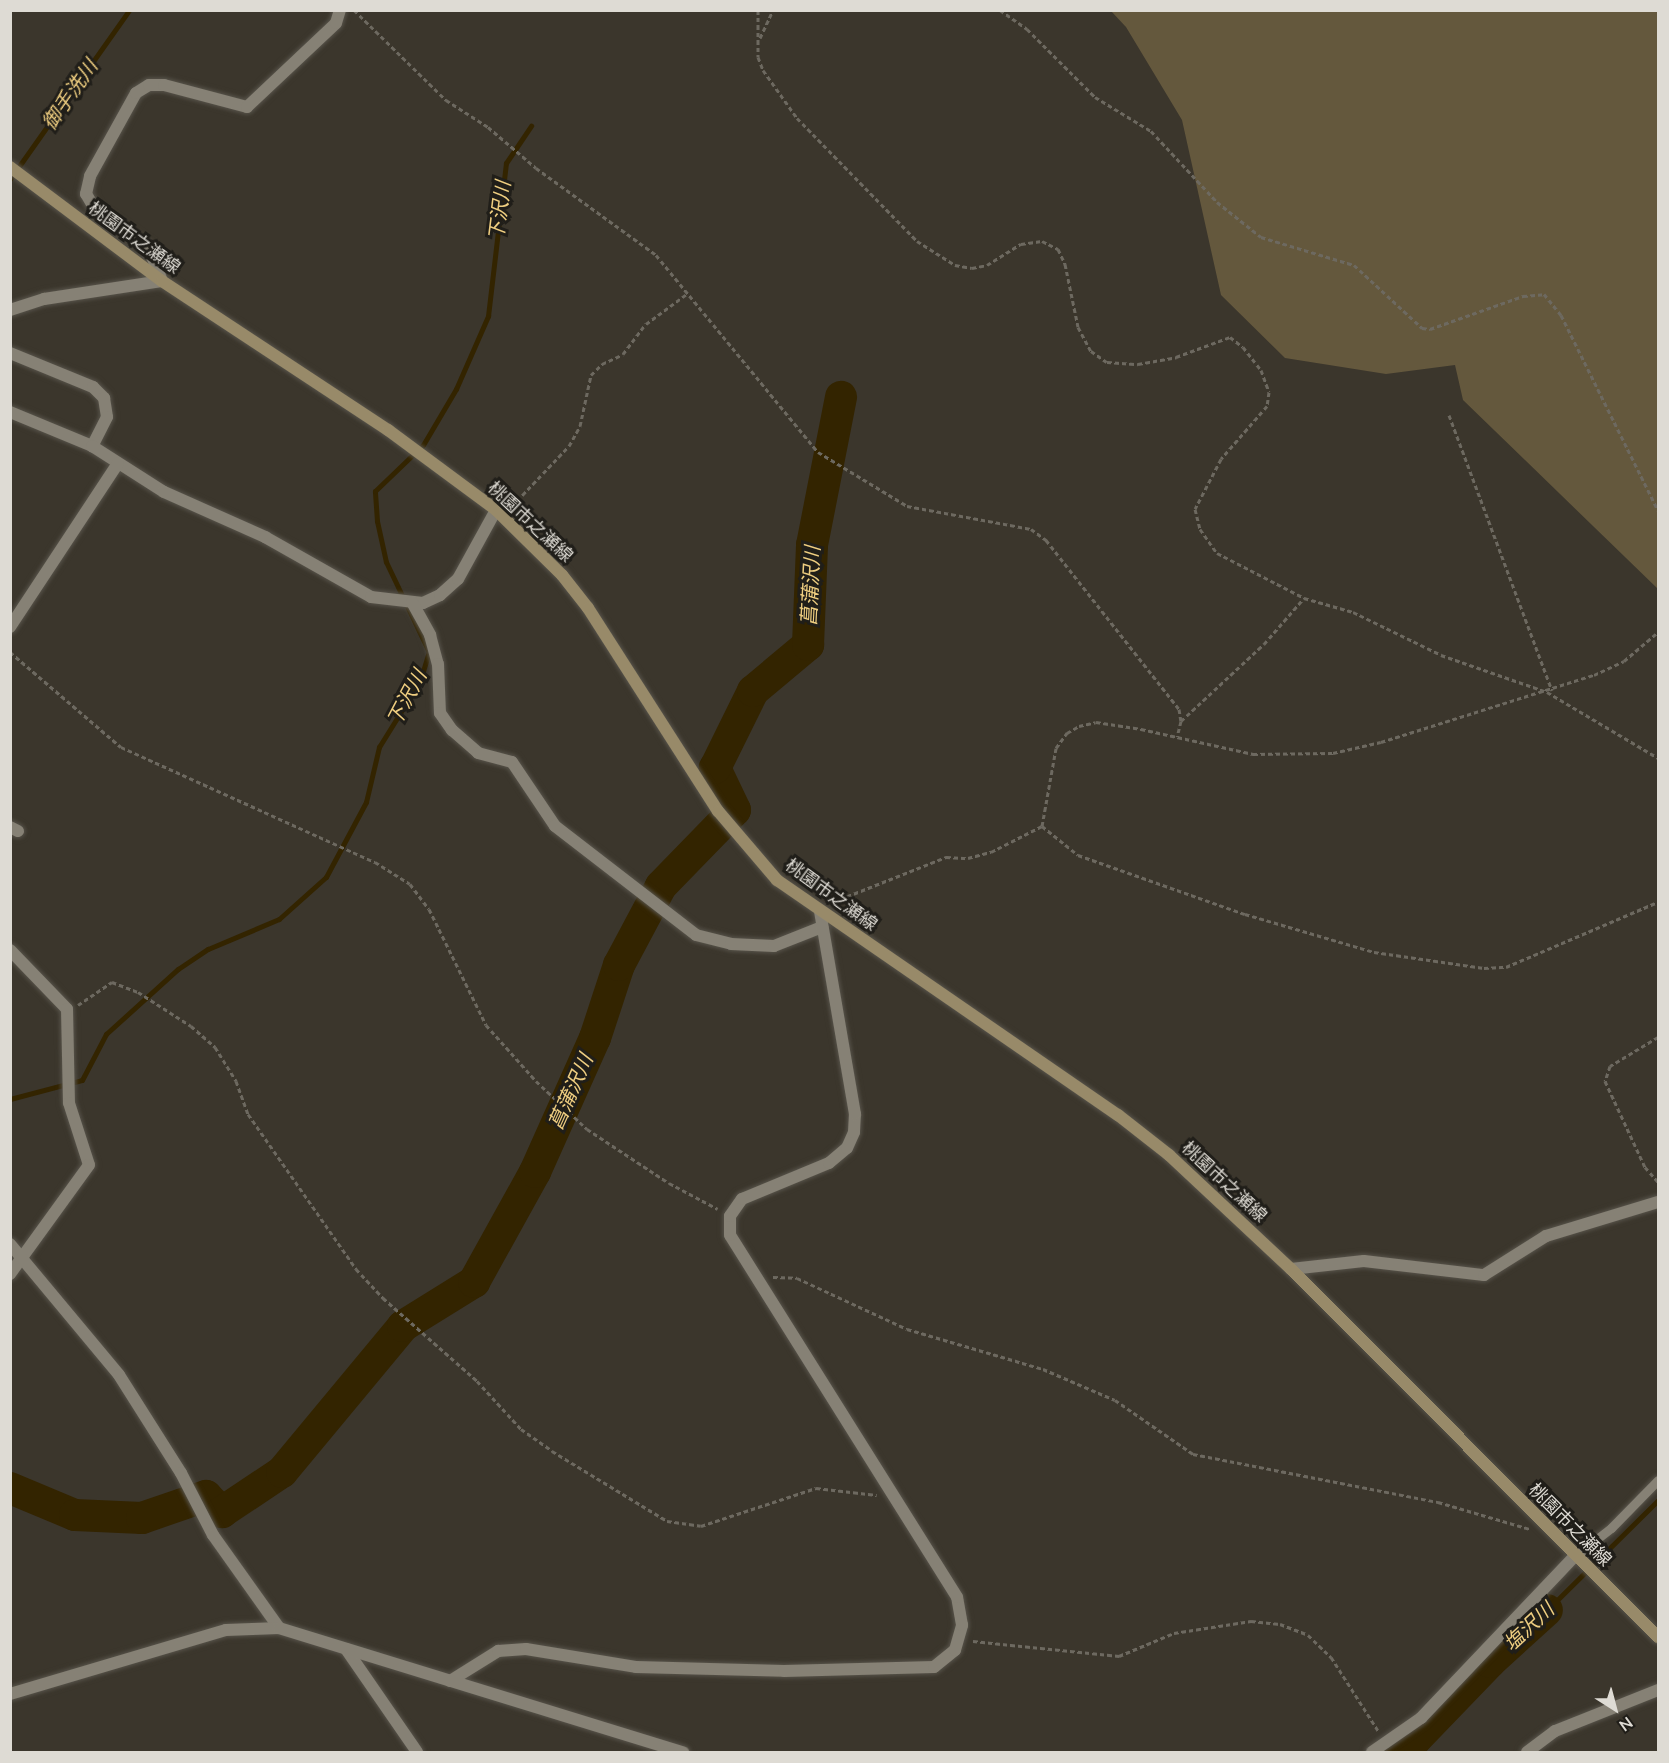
<!DOCTYPE html>
<meta charset="utf-8">
<style>
body{margin:0}
#map{position:relative;width:1669px;height:1763px;overflow:hidden;background:#3b362c;font-family:"Nunito Sans","Noto Sans JP",sans-serif}
div>[style]{position:absolute}
.green>*{inset:0;background:#64583d}
.stream>*{height:5px;margin:-2.5px;padding:0 2.5px;transform-origin:2.5px;border-radius:2.5px;background:#332400}
.river>*{height:32px;margin:-16px;padding:0 16px;transform-origin:16px;border-radius:16px;background:#332400}
.path>*{height:3px;margin-top:-1.5px;transform-origin:0;background:repeating-linear-gradient(90deg,#6d6960 0 4.5px,transparent 0 7.5px)}
.roads{filter:drop-shadow(0 0 2px #57534a) drop-shadow(0 0 2px #57534a)}
.lane>*{height:9px;margin:-4.5px;padding:0 4.5px;transform-origin:4.5px;border-radius:4.5px;background:#868175}
.street>*{height:12px;margin:-6px;padding:0 6px;transform-origin:6px;border-radius:6px;background:#868175}
.secondary>*{height:12px;margin:-6px;padding:0 6px;transform-origin:6px;border-radius:6px;background:#988a69}
span{translate:-50% -50%;white-space:nowrap;text-align:center;line-height:1.15;-webkit-text-stroke:6px #201e19;paint-order:stroke}
.street-label{font-size:18px;color:#dedbd4}
.water-label{font-size:20px;color:#efce80;font-style:italic}
.frame{position:absolute;inset:0;border:12px solid #dedbd4;pointer-events:none}
.north{position:absolute;left:1585px;top:1679px;width:60px;height:60px;-webkit-text-stroke:4px #201e19;paint-order:stroke;rotate:144deg;font-size:16px;font-weight:700;line-height:24px;text-align:center;color:#dedbd4}
.north::after{content:'';display:block;margin:auto;width:21px;height:27px;background:#dedbd4;clip-path:polygon(50% 0,100% 100%,50% 72%,0 100%)}
</style>
<div id="map">
<div class="green">
<i style="clip-path:polygon(1111px 11px,1658px 11px,1658px 589px,1463px 400px,1455px 365px,1386px 374px,1285px 358px,1221px 295px,1182px 120px,1126px 27px)"></i>
</div>
<div class="stream">
<i style="left:10px;top:179px;width:207px;rotate:-54.8deg"></i>
<i style="left:10px;top:1099px;width:74px;rotate:-14.8deg"></i>
<i style="left:82px;top:1080px;width:52px;rotate:-62.4deg"></i>
<i style="left:106px;top:1034px;width:97px;rotate:-42.1deg"></i>
<i style="left:178px;top:969px;width:36px;rotate:-34deg"></i>
<i style="left:208px;top:949px;width:77px;rotate:-22.9deg"></i>
<i style="left:279px;top:919px;width:63px;rotate:-41.8deg"></i>
<i style="left:326px;top:877px;width:85px;rotate:-61.9deg"></i>
<i style="left:366px;top:802px;width:57px;rotate:-76.7deg"></i>
<i style="left:379px;top:747px;width:78px;rotate:-58.2deg"></i>
<i style="left:420px;top:681px;width:30px;rotate:-73deg"></i>
<i style="left:429px;top:652px;width:100px;rotate:-115.5deg"></i>
<i style="left:386px;top:562px;width:42px;rotate:-102.4deg"></i>
<i style="left:377px;top:521px;width:30px;rotate:-94deg"></i>
<i style="left:375px;top:491px;width:66px;rotate:-43.8deg"></i>
<i style="left:423px;top:445px;width:65px;rotate:-59.5deg"></i>
<i style="left:456px;top:389px;width:80px;rotate:-66.3deg"></i>
<i style="left:488px;top:316px;width:154px;rotate:-83.3deg"></i>
<i style="left:506px;top:163px;width:45px;rotate:-56deg"></i>
<i style="left:1547px;top:1610px;width:156px;rotate:-44.7deg"></i>
</div>
<div class="river">
<i style="left:10px;top:1488px;width:70px;rotate:22.6deg"></i>
<i style="left:75px;top:1515px;width:67px;rotate:2.6deg"></i>
<i style="left:142px;top:1518px;width:68px;rotate:-19deg"></i>
<i style="left:206px;top:1496px;width:23px;rotate:45deg"></i>
<i style="left:222px;top:1512px;width:72px;rotate:-33.7deg"></i>
<i style="left:282px;top:1472px;width:190px;rotate:-50.3deg"></i>
<i style="left:403px;top:1326px;width:84px;rotate:-31.8deg"></i>
<i style="left:474px;top:1282px;width:126px;rotate:-61deg"></i>
<i style="left:535px;top:1172px;width:147px;rotate:-65.9deg"></i>
<i style="left:595px;top:1038px;width:77px;rotate:-71.8deg"></i>
<i style="left:619px;top:965px;width:89px;rotate:-62deg"></i>
<i style="left:661px;top:886px;width:106px;rotate:-45.8deg"></i>
<i style="left:735px;top:810px;width:47px;rotate:-115.5deg"></i>
<i style="left:715px;top:768px;width:86px;rotate:-63.7deg"></i>
<i style="left:753px;top:691px;width:72px;rotate:-39.9deg"></i>
<i style="left:808px;top:645px;width:100px;rotate:-87.7deg"></i>
<i style="left:812px;top:545px;width:151px;rotate:-78.9deg"></i>
<i style="left:1398px;top:1752px;width:22px;rotate:-36deg"></i>
<i style="left:1416px;top:1739px;width:107px;rotate:-46.1deg"></i>
<i style="left:1490px;top:1662px;width:77px;rotate:-42.4deg"></i>
</div>
<div class="path">
<i style="left:354px;top:10px;width:129px;rotate:44.4deg"></i>
<i style="left:446px;top:100px;width:50px;rotate:32.7deg"></i>
<i style="left:488px;top:127px;width:63px;rotate:40.5deg"></i>
<i style="left:536px;top:168px;width:148px;rotate:35.9deg"></i>
<i style="left:656px;top:255px;width:255px;rotate:50.6deg"></i>
<i style="left:818px;top:452px;width:104px;rotate:31.2deg"></i>
<i style="left:907px;top:506px;width:126px;rotate:10.5deg"></i>
<i style="left:1031px;top:529px;width:19px;rotate:36deg"></i>
<i style="left:1046px;top:540px;width:215px;rotate:51.8deg"></i>
<i style="left:1179px;top:709px;width:12px;rotate:81deg"></i>
<i style="left:1181px;top:721px;width:16px;rotate:104deg"></i>
<i style="left:758px;top:10px;width:47px;rotate:90deg"></i>
<i style="left:758px;top:57px;width:14px;rotate:69deg"></i>
<i style="left:763px;top:70px;width:59px;rotate:54.7deg"></i>
<i style="left:797px;top:118px;width:172px;rotate:45.7deg"></i>
<i style="left:917px;top:241px;width:45px;rotate:32.3deg"></i>
<i style="left:955px;top:265px;width:17px;rotate:10deg"></i>
<i style="left:972px;top:268px;width:15px;rotate:-11deg"></i>
<i style="left:987px;top:265px;width:40px;rotate:-32deg"></i>
<i style="left:1021px;top:244px;width:21px;rotate:-8deg"></i>
<i style="left:1042px;top:241px;width:18px;rotate:27deg"></i>
<i style="left:1058px;top:249px;width:17px;rotate:65deg"></i>
<i style="left:1065px;top:264px;width:64px;rotate:78.3deg"></i>
<i style="left:1078px;top:327px;width:27px;rotate:62deg"></i>
<i style="left:1091px;top:351px;width:19px;rotate:35deg"></i>
<i style="left:1107px;top:362px;width:31px;rotate:4deg"></i>
<i style="left:1138px;top:364px;width:39px;rotate:-10deg"></i>
<i style="left:1176px;top:357px;width:58px;rotate:-20.3deg"></i>
<i style="left:1230px;top:337px;width:16px;rotate:38deg"></i>
<i style="left:1243px;top:347px;width:29px;rotate:52deg"></i>
<i style="left:1261px;top:370px;width:23px;rotate:70deg"></i>
<i style="left:1269px;top:392px;width:14px;rotate:98deg"></i>
<i style="left:1267px;top:406px;width:70px;rotate:131deg"></i>
<i style="left:1221px;top:459px;width:56px;rotate:117.5deg"></i>
<i style="left:1195px;top:509px;width:21px;rotate:76deg"></i>
<i style="left:1200px;top:529px;width:29px;rotate:55deg"></i>
<i style="left:1217px;top:553px;width:98px;rotate:27.3deg"></i>
<i style="left:1304px;top:598px;width:51px;rotate:15.9deg"></i>
<i style="left:1353px;top:612px;width:98px;rotate:26deg"></i>
<i style="left:1441px;top:655px;width:112px;rotate:19.2deg"></i>
<i style="left:1547px;top:692px;width:129px;rotate:30.7deg"></i>
<i style="left:1000px;top:10px;width:33px;rotate:35deg"></i>
<i style="left:1027px;top:29px;width:96px;rotate:45deg"></i>
<i style="left:1095px;top:97px;width:66px;rotate:31.3deg"></i>
<i style="left:1151px;top:131px;width:97px;rotate:47.1deg"></i>
<i style="left:1217px;top:202px;width:56px;rotate:38.5deg"></i>
<i style="left:1261px;top:237px;width:97px;rotate:16.8deg"></i>
<i style="left:1354px;top:265px;width:93px;rotate:42.8deg"></i>
<i style="left:1422px;top:328px;width:8px;rotate:7deg"></i>
<i style="left:1430px;top:329px;width:99px;rotate:-19.5deg"></i>
<i style="left:1523px;top:296px;width:21px;rotate:-5deg"></i>
<i style="left:1544px;top:294px;width:27px;rotate:51deg"></i>
<i style="left:1561px;top:315px;width:218px;rotate:63.6deg"></i>
<i style="left:760px;top:38px;width:31px;rotate:-65deg"></i>
<i style="left:1449px;top:415px;width:294px;rotate:69.5deg"></i>
<i style="left:512px;top:506px;width:83px;rotate:-46.5deg"></i>
<i style="left:569px;top:446px;width:23px;rotate:-61deg"></i>
<i style="left:580px;top:426px;width:52px;rotate:-77.8deg"></i>
<i style="left:591px;top:375px;width:16px;rotate:-45deg"></i>
<i style="left:602px;top:364px;width:23px;rotate:-25deg"></i>
<i style="left:623px;top:354px;width:38px;rotate:-53deg"></i>
<i style="left:646px;top:324px;width:52px;rotate:-36.4deg"></i>
<i style="left:10px;top:652px;width:146px;rotate:40.6deg"></i>
<i style="left:121px;top:747px;width:279px;rotate:24.4deg"></i>
<i style="left:375px;top:862px;width:41px;rotate:32.2deg"></i>
<i style="left:410px;top:884px;width:31px;rotate:53deg"></i>
<i style="left:429px;top:909px;width:129px;rotate:63.8deg"></i>
<i style="left:486px;top:1025px;width:75px;rotate:48.2deg"></i>
<i style="left:536px;top:1081px;width:70px;rotate:43.3deg"></i>
<i style="left:587px;top:1129px;width:98px;rotate:33.4deg"></i>
<i style="left:669px;top:1183px;width:55px;rotate:28deg"></i>
<i style="left:1181px;top:721px;width:113px;rotate:-42.9deg"></i>
<i style="left:1264px;top:644px;width:61px;rotate:-49deg"></i>
<i style="left:1042px;top:826px;width:46px;rotate:38.9deg"></i>
<i style="left:1078px;top:855px;width:177px;rotate:19.5deg"></i>
<i style="left:1245px;top:914px;width:134px;rotate:16.4deg"></i>
<i style="left:1374px;top:952px;width:111px;rotate:8.3deg"></i>
<i style="left:1484px;top:968px;width:22px;rotate:-3deg"></i>
<i style="left:1506px;top:967px;width:165px;rotate:-23.2deg"></i>
<i style="left:833px;top:902px;width:122px;rotate:-21.7deg"></i>
<i style="left:946px;top:857px;width:22px;rotate:3deg"></i>
<i style="left:968px;top:858px;width:24px;rotate:-15deg"></i>
<i style="left:991px;top:852px;width:57px;rotate:-27deg"></i>
<i style="left:1042px;top:826px;width:79px;rotate:-79.8deg"></i>
<i style="left:1056px;top:748px;width:19px;rotate:-54deg"></i>
<i style="left:1067px;top:733px;width:14px;rotate:-30deg"></i>
<i style="left:1079px;top:726px;width:17px;rotate:-13deg"></i>
<i style="left:1096px;top:722px;width:46px;rotate:8.8deg"></i>
<i style="left:1141px;top:729px;width:115px;rotate:12.6deg"></i>
<i style="left:1253px;top:754px;width:80px;rotate:-0.7deg"></i>
<i style="left:1333px;top:753px;width:49px;rotate:-12.9deg"></i>
<i style="left:1381px;top:742px;width:223px;rotate:-17.5deg"></i>
<i style="left:1594px;top:675px;width:33px;rotate:-25deg"></i>
<i style="left:1624px;top:661px;width:45px;rotate:-40.5deg"></i>
<i style="left:78px;top:1005px;width:41px;rotate:-34.1deg"></i>
<i style="left:112px;top:982px;width:28px;rotate:21deg"></i>
<i style="left:138px;top:992px;width:63px;rotate:32.7deg"></i>
<i style="left:191px;top:1026px;width:32px;rotate:41deg"></i>
<i style="left:215px;top:1047px;width:40px;rotate:58deg"></i>
<i style="left:236px;top:1081px;width:35px;rotate:70deg"></i>
<i style="left:248px;top:1114px;width:189px;rotate:55.1deg"></i>
<i style="left:356px;top:1269px;width:40px;rotate:47deg"></i>
<i style="left:383px;top:1298px;width:125px;rotate:41.4deg"></i>
<i style="left:477px;top:1381px;width:65px;rotate:47.5deg"></i>
<i style="left:521px;top:1429px;width:38px;rotate:35deg"></i>
<i style="left:552px;top:1451px;width:135px;rotate:31.3deg"></i>
<i style="left:667px;top:1521px;width:34px;rotate:8deg"></i>
<i style="left:701px;top:1526px;width:121px;rotate:-18.3deg"></i>
<i style="left:816px;top:1488px;width:61px;rotate:6.5deg"></i>
<i style="left:1658px;top:1037px;width:56px;rotate:148.9deg"></i>
<i style="left:1610px;top:1066px;width:16px;rotate:108deg"></i>
<i style="left:1605px;top:1081px;width:95px;rotate:65.1deg"></i>
<i style="left:1645px;top:1167px;width:20px;rotate:49deg"></i>
<i style="left:773px;top:1277px;width:24px;rotate:2deg"></i>
<i style="left:797px;top:1278px;width:121px;rotate:24.9deg"></i>
<i style="left:907px;top:1329px;width:142px;rotate:16.4deg"></i>
<i style="left:1043px;top:1369px;width:78px;rotate:23.3deg"></i>
<i style="left:1115px;top:1400px;width:95px;rotate:34.7deg"></i>
<i style="left:1193px;top:1454px;width:250px;rotate:11.1deg"></i>
<i style="left:1438px;top:1502px;width:96px;rotate:16.4deg"></i>
<i style="left:973px;top:1641px;width:147px;rotate:5.9deg"></i>
<i style="left:1119px;top:1656px;width:60px;rotate:-22.7deg"></i>
<i style="left:1174px;top:1633px;width:78px;rotate:-8.9deg"></i>
<i style="left:1251px;top:1621px;width:29px;rotate:6deg"></i>
<i style="left:1280px;top:1624px;width:30px;rotate:21deg"></i>
<i style="left:1308px;top:1635px;width:32px;rotate:44deg"></i>
<i style="left:1331px;top:1657px;width:89px;rotate:57.4deg"></i>
</div>
<div class="roads">
<div class="lane">
<i style="left:1575px;top:1556px;width:46px;rotate:-37.9deg"></i>
<i style="left:1611px;top:1528px;width:67px;rotate:-45.6deg"></i>
</div>
<div class="street">
<i style="left:10px;top:310px;width:36px;rotate:-18deg"></i>
<i style="left:44px;top:299px;width:119px;rotate:-8.7deg"></i>
<i style="left:162px;top:281px;width:35px;rotate:-112deg"></i>
<i style="left:149px;top:248px;width:65px;rotate:-145.1deg"></i>
<i style="left:96px;top:211px;width:20px;rotate:-120deg"></i>
<i style="left:86px;top:194px;width:18px;rotate:-77deg"></i>
<i style="left:90px;top:176px;width:95px;rotate:-61deg"></i>
<i style="left:136px;top:93px;width:15px;rotate:-32deg"></i>
<i style="left:149px;top:85px;width:15px"></i>
<i style="left:164px;top:85px;width:86px;rotate:14.8deg"></i>
<i style="left:247px;top:107px;width:122px;rotate:-43.3deg"></i>
<i style="left:336px;top:23px;width:14px;rotate:-73deg"></i>
<i style="left:10px;top:353px;width:90px;rotate:22.3deg"></i>
<i style="left:93px;top:387px;width:16px;rotate:45deg"></i>
<i style="left:104px;top:398px;width:19px;rotate:81deg"></i>
<i style="left:107px;top:417px;width:33px;rotate:117deg"></i>
<i style="left:10px;top:412px;width:89px;rotate:22.5deg"></i>
<i style="left:92px;top:446px;width:85px;rotate:32.6deg"></i>
<i style="left:164px;top:492px;width:111px;rotate:24deg"></i>
<i style="left:265px;top:537px;width:122px;rotate:29.5deg"></i>
<i style="left:371px;top:597px;width:52px;rotate:6.6deg"></i>
<i style="left:423px;top:603px;width:19px;rotate:-25deg"></i>
<i style="left:440px;top:595px;width:24px;rotate:-42deg"></i>
<i style="left:458px;top:579px;width:79px;rotate:-61.2deg"></i>
<i style="left:412px;top:602px;width:38px;rotate:61deg"></i>
<i style="left:430px;top:635px;width:30px;rotate:75deg"></i>
<i style="left:438px;top:664px;width:49px;rotate:87.7deg"></i>
<i style="left:440px;top:713px;width:21px;rotate:55deg"></i>
<i style="left:452px;top:730px;width:35px;rotate:41deg"></i>
<i style="left:478px;top:753px;width:35px;rotate:15deg"></i>
<i style="left:512px;top:762px;width:77px;rotate:56.1deg"></i>
<i style="left:555px;top:826px;width:178px;rotate:37.7deg"></i>
<i style="left:696px;top:935px;width:36px;rotate:14deg"></i>
<i style="left:731px;top:944px;width:43px;rotate:2.7deg"></i>
<i style="left:774px;top:946px;width:52px;rotate:-21.6deg"></i>
<i style="left:10px;top:627px;width:196px;rotate:-56.6deg"></i>
<i style="left:10px;top:827px;width:9px;rotate:27deg"></i>
<i style="left:10px;top:950px;width:82px;rotate:46deg"></i>
<i style="left:67px;top:1009px;width:94px;rotate:88.8deg"></i>
<i style="left:69px;top:1103px;width:65px;rotate:72.1deg"></i>
<i style="left:89px;top:1165px;width:135px;rotate:125.9deg"></i>
<i style="left:10px;top:1244px;width:170px;rotate:50.2deg"></i>
<i style="left:119px;top:1375px;width:116px;rotate:57.7deg"></i>
<i style="left:181px;top:1473px;width:70px;rotate:62.7deg"></i>
<i style="left:213px;top:1535px;width:114px;rotate:54.6deg"></i>
<i style="left:1291px;top:1269px;width:73px;rotate:-6.3deg"></i>
<i style="left:1364px;top:1261px;width:121px;rotate:6.7deg"></i>
<i style="left:1484px;top:1275px;width:73px;rotate:-32.2deg"></i>
<i style="left:1546px;top:1236px;width:117px;rotate:-16.9deg"></i>
<i style="left:346px;top:1649px;width:125px;rotate:55.4deg"></i>
<i style="left:450px;top:1681px;width:57px;rotate:-32deg"></i>
<i style="left:498px;top:1651px;width:28px;rotate:-4deg"></i>
<i style="left:526px;top:1649px;width:111px;rotate:9.3deg"></i>
<i style="left:636px;top:1667px;width:148px;rotate:1.5deg"></i>
<i style="left:784px;top:1671px;width:150px;rotate:-1.5deg"></i>
<i style="left:934px;top:1667px;width:27px;rotate:-39deg"></i>
<i style="left:955px;top:1650px;width:26px;rotate:-74deg"></i>
<i style="left:962px;top:1625px;width:28px;rotate:-100deg"></i>
<i style="left:957px;top:1597px;width:427px;rotate:-122.1deg"></i>
<i style="left:730px;top:1235px;width:19px;rotate:-90deg"></i>
<i style="left:730px;top:1216px;width:21px;rotate:-55deg"></i>
<i style="left:742px;top:1199px;width:94px;rotate:-22.5deg"></i>
<i style="left:829px;top:1163px;width:23px;rotate:-40deg"></i>
<i style="left:847px;top:1148px;width:17px;rotate:-66deg"></i>
<i style="left:854px;top:1132px;width:18px;rotate:-87deg"></i>
<i style="left:855px;top:1114px;width:205px;rotate:-99.8deg"></i>
<i style="left:10px;top:1694px;width:225px;rotate:-16.5deg"></i>
<i style="left:226px;top:1630px;width:53px;rotate:-2.2deg"></i>
<i style="left:279px;top:1628px;width:423px;rotate:17.1deg"></i>
<i style="left:1372px;top:1752px;width:60px;rotate:-34.8deg"></i>
<i style="left:1421px;top:1718px;width:224px;rotate:-46.5deg"></i>
<i style="left:1527px;top:1752px;width:35px;rotate:-37deg"></i>
<i style="left:1555px;top:1731px;width:111px;rotate:-21.7deg"></i>
</div>
<div class="secondary">
<i style="left:10px;top:167px;width:190px;rotate:36.9deg"></i>
<i style="left:162px;top:281px;width:271px;rotate:33.4deg"></i>
<i style="left:388px;top:430px;width:134px;rotate:36.5deg"></i>
<i style="left:496px;top:510px;width:93px;rotate:44.6deg"></i>
<i style="left:562px;top:575px;width:42px;rotate:51.8deg"></i>
<i style="left:588px;top:608px;width:241px;rotate:57.4deg"></i>
<i style="left:718px;top:811px;width:91px;rotate:49.5deg"></i>
<i style="left:777px;top:880px;width:414px;rotate:34.6deg"></i>
<i style="left:1118px;top:1115px;width:65px;rotate:38.1deg"></i>
<i style="left:1169px;top:1155px;width:167px;rotate:43.1deg"></i>
<i style="left:1291px;top:1269px;width:520px;rotate:45.08deg"></i>
</div>
</div>
<div class="street-label">
<span style="left:134px;top:238px;rotate:36deg">桃園市之瀬線</span>
<span style="left:530px;top:522px;rotate:43deg">桃園市之瀬線</span>
<span style="left:831px;top:895px;rotate:36deg">桃園市之瀬線</span>
<span style="left:1224px;top:1182px;rotate:43deg">桃園市之瀬線</span>
<span style="left:1570px;top:1525px;rotate:45deg">桃園市之瀬線</span>
</div>
<div class="water-label">
<span style="left:70px;top:95px;rotate:-55deg">御手洗川</span>
<span style="left:500px;top:211px;rotate:-83deg">下沢川</span>
<span style="left:811px;top:586px;rotate:-87deg">菖蒲沢川</span>
<span style="left:407px;top:698px;rotate:-62deg">下沢川</span>
<span style="left:571px;top:1092px;rotate:-66deg">菖蒲沢川</span>
<span style="left:1529px;top:1627px;rotate:-43deg">塩沢川</span>
</div>
<div class="frame"></div>
<div class="north">N</div>
</div>
